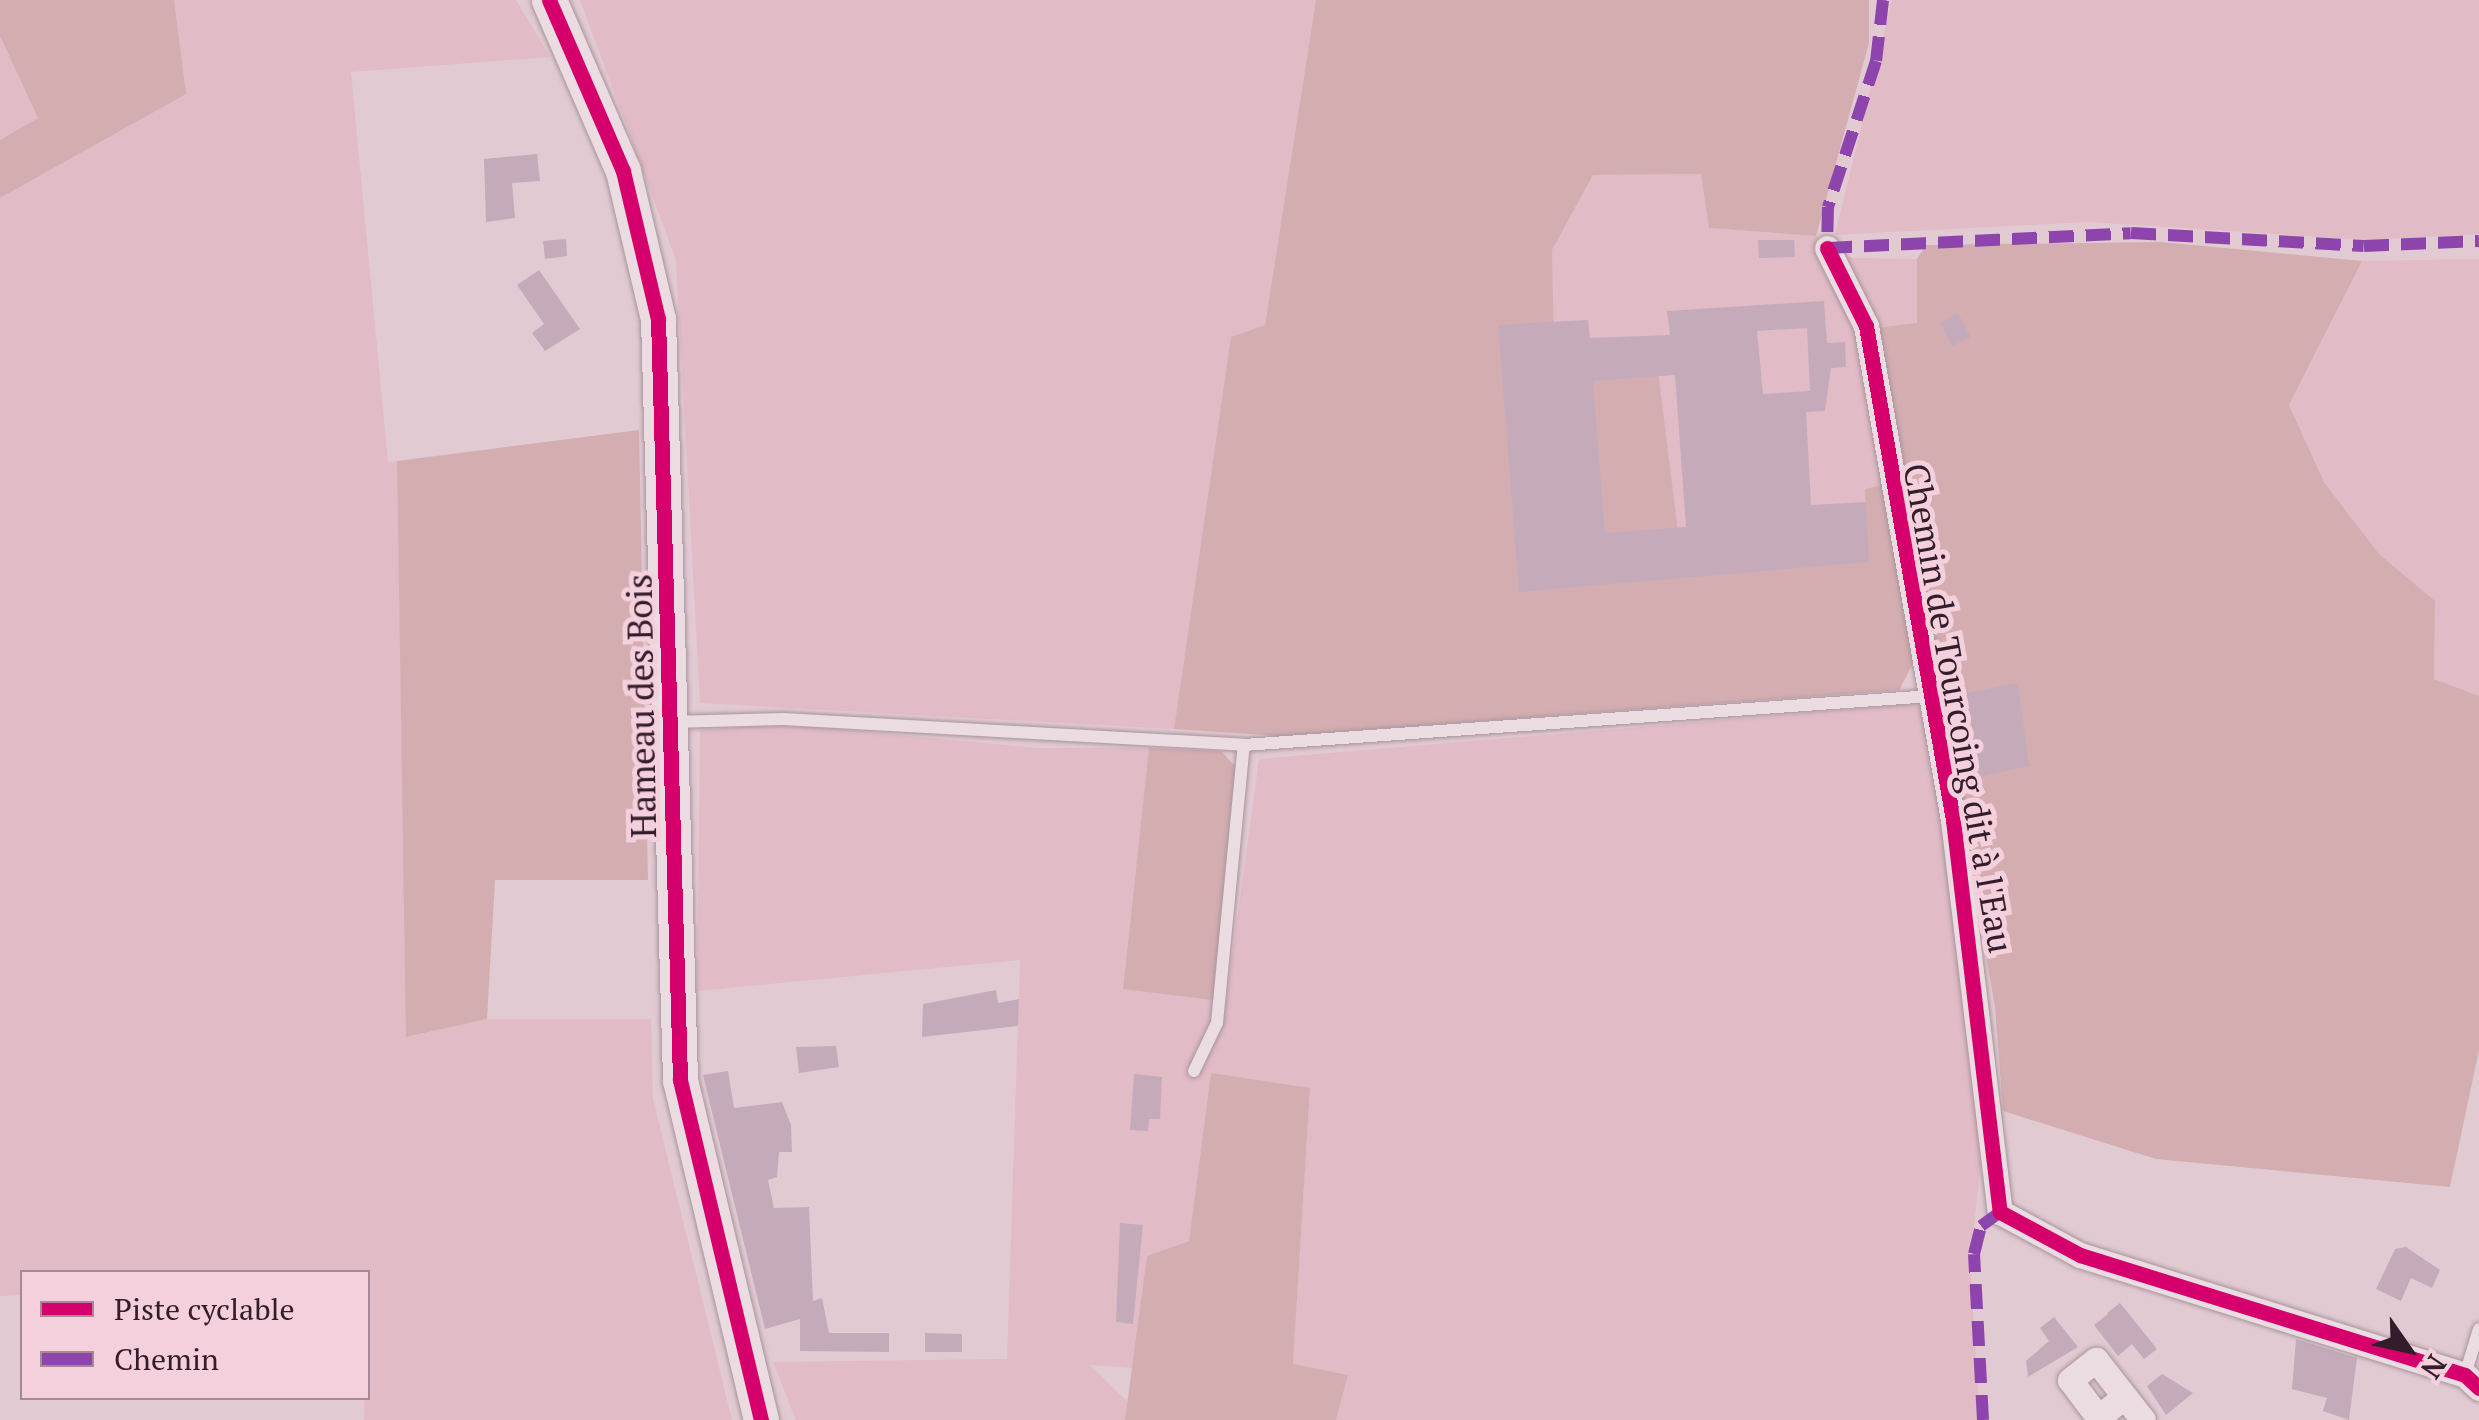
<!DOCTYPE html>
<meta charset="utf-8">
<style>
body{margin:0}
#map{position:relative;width:2479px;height:1420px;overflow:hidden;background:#e2cad3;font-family:"PT Serif",serif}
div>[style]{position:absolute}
.farmland>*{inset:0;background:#e1bbc6}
.green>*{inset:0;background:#d4adb1}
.building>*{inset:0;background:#c5abba}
.roads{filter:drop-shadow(0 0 2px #a7949c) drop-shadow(0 0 2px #a7949c)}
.lane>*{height:12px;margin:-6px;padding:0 6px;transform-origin:6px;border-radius:6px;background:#eadce1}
.street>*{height:25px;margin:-12.5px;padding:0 12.5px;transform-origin:12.5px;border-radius:12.5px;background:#eadce1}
.secondary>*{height:35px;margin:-17.5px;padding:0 17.5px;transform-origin:17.5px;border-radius:17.5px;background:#eadce1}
.quiet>*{height:12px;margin-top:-6px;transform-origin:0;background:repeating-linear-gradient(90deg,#8e44ad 0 25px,transparent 0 37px)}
.cycleway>*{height:15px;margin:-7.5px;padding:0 7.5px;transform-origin:7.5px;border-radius:7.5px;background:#d6006c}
span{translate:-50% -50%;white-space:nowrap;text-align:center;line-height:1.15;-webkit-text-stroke:10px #f4d0dd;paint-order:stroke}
.street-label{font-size:35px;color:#341d2b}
.legend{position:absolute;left:20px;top:1270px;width:350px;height:130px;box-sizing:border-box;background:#f4d0dd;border:2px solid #a78896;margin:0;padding:12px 18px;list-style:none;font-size:30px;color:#341d2b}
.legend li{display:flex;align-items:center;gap:20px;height:50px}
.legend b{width:50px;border:2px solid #a78896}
.north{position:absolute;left:2359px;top:1300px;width:100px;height:100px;-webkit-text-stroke:8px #f4d0dd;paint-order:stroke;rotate:124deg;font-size:28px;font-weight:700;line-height:40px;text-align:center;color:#341d2b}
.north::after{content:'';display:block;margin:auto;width:35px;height:45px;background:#341d2b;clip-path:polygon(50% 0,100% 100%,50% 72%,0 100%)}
</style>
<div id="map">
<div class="farmland">
<i style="clip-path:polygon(174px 0,516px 0,550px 57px,351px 72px,388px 462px,397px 461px,407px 1037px,487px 1019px,651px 1019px,653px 1099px,732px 1420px,364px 1420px,368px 1272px,22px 1272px,22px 1295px,0 1296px,0 198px,185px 94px)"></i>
<i style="clip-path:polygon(580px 0,1316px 0,1265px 325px,1231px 338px,1174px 729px,700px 703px,676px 260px)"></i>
<i style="clip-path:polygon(1892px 0,2479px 0,2479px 234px,2368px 240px,2088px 222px,1835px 235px)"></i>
<i style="clip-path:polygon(0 36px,38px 118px,0 140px)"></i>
<i style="clip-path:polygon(1702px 174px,1709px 228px,1816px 236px,1852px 258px,1917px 259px,1917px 324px,1869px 562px,1682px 573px,1655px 347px,1554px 345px,1552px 250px,1593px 175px)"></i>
<i style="clip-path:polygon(2479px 259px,2479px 696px,2434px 679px,2435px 601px,2379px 554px,2324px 482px,2289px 405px,2362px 261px)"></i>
<i style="clip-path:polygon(1915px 704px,1925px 714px,1962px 906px,1981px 1162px,1970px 1265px,1980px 1420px,1336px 1420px,1348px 1375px,1293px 1365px,1310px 1088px,1211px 1074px,1189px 1241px,1147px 1257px,1134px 1368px,1090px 1365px,1129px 1403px,1125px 1420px,796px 1420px,773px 1362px,1007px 1359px,1020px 960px,697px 991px,700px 730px,782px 724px,1038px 748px,1149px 748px,1123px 988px,1226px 1001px,1259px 759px)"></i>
</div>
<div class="green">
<i style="clip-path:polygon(0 0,174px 0,186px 94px,0 198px,0 140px,38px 118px,0 36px)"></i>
<i style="clip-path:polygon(1316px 0,1869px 0,1869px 43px,1816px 236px,1709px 228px,1701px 174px,1593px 175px,1552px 250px,1554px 344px,1655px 346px,1683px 573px,1868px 562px,1865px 489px,1883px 485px,1915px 660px,1899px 690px,1280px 736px,1174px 729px,1231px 337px,1265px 325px)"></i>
<i style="clip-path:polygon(2161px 242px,2362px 261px,2289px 405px,2324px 482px,2379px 554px,2435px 601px,2434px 679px,2479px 696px,2479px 1050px,2450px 1187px,2156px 1159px,2003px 1111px,1995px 1007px,1876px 328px,1917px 323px,1917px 259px,1926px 245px)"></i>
<i style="clip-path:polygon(639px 430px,648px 880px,495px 880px,487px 1019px,406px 1037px,397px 461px)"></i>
<i style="clip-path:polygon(1149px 748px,1221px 751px,1235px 766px,1213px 1000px,1123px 989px)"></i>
<i style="clip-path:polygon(1211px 1073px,1310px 1088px,1293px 1364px,1348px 1375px,1336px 1420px,1125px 1420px,1147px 1256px,1189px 1241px)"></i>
</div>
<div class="building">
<i style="clip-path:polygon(537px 154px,540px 181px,512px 183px,515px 218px,486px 222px,484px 159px)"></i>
<i style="clip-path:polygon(566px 239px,567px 256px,545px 259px,543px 241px)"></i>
<i style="clip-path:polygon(1758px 240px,1794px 240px,1795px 257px,1759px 258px)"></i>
<i style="clip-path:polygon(539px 270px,580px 329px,545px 351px,532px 333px,544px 324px,517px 285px)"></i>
<i style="clip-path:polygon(evenodd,1824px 301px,1827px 343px,1845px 342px,1846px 367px,1831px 368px,1825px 411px,1806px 412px,1811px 505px,1866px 502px,1869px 562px,1519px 592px,1498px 325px,1588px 320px,1590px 338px,1670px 335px,1667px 311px,1824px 301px,1807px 328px,1810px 391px,1763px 394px,1757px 331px,1807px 328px,1824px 301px,1675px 375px,1686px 527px,1605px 533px,1593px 381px,1675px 375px)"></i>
<i style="clip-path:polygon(1958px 313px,1971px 337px,1952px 346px,1940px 323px)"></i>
<i style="clip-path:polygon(2018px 683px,2029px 766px,1965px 780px,1951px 696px)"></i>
<i style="clip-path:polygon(996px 990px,998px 1003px,1019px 999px,1018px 1026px,922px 1037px,923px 1004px)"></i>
<i style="clip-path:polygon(836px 1046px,839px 1067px,799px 1073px,796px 1047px)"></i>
<i style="clip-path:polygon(728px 1071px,734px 1108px,782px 1102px,791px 1125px,792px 1152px,779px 1152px,777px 1177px,768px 1180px,774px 1208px,809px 1207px,813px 1301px,822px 1298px,829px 1333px,889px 1333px,889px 1352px,800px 1351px,800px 1319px,765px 1329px,703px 1075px)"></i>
<i style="clip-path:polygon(1134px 1074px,1162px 1077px,1160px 1119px,1149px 1119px,1148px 1131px,1130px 1130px)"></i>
<i style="clip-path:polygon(1120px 1223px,1143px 1225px,1133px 1324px,1116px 1322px)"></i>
<i style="clip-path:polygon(2406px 1247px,2440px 1270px,2432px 1288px,2411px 1278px,2401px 1301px,2376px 1289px,2395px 1249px)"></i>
<i style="clip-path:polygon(2120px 1303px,2157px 1349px,2144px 1359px,2132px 1344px,2118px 1356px,2094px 1325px,2108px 1314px,2118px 1326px,2107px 1313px)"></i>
<i style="clip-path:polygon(2054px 1317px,2078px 1347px,2028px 1377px,2026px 1361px,2049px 1341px,2040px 1328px)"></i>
<i style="clip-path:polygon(925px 1333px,962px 1334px,962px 1352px,925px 1352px)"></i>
<i style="clip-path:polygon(2296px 1339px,2357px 1358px,2349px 1420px,2323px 1411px,2327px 1398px,2292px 1389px)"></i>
<i style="clip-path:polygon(2162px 1374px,2193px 1393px,2166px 1415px,2147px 1386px)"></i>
</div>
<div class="roads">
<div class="lane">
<i style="left:671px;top:722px;width:112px;rotate:-1.5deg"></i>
<i style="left:783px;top:719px;width:462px;rotate:3.2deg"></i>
<i style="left:1244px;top:745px;width:689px;rotate:-4.08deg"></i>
<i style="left:1194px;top:1071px;width:53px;rotate:-64.4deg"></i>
<i style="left:1217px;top:1023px;width:279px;rotate:-84.5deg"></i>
<i style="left:2465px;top:1375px;width:48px;rotate:-73.1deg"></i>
</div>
<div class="street">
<i style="left:1827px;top:248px;width:87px;rotate:63.4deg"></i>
<i style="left:1866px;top:326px;width:502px;rotate:80.01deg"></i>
<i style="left:1953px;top:820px;width:395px;rotate:83.2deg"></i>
<i style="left:2000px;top:1212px;width:91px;rotate:28.3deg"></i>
<i style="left:2080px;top:1255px;width:403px;rotate:17.3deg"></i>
<i style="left:2465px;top:1375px;width:19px;rotate:43deg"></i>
<i style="left:2124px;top:1397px;width:33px;rotate:142deg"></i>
<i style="left:2098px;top:1417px;width:46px;rotate:-127.1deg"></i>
<i style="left:2070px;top:1380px;width:33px;rotate:-38deg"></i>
<i style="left:2096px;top:1360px;width:76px;rotate:51.9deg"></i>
</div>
<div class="secondary">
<i style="left:549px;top:0;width:186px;rotate:66.6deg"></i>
<i style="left:623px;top:171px;width:152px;rotate:76.7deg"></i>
<i style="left:658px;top:319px;width:761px;rotate:88.34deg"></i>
<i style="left:680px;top:1080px;width:350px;rotate:76.6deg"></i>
</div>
</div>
<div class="quiet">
<i style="left:1883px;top:0;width:61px;rotate:96.5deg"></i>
<i style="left:1876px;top:61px;width:154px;rotate:108.2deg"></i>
<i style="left:1828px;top:207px;width:41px;rotate:91.4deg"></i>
<i style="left:1827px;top:248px;width:304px;rotate:-2.8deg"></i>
<i style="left:2131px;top:233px;width:233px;rotate:3.2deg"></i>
<i style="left:2364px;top:246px;width:115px;rotate:-2.5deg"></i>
<i style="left:1983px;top:1420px;width:166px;rotate:-93.1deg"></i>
<i style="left:1974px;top:1254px;width:29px;rotate:-76deg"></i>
<i style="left:1981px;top:1226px;width:24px;rotate:-36deg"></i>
</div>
<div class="cycleway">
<i style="left:549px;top:0;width:186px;rotate:66.6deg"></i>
<i style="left:623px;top:171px;width:152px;rotate:76.7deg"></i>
<i style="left:658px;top:319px;width:761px;rotate:88.34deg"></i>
<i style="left:680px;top:1080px;width:350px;rotate:76.6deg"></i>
<i style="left:1827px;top:248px;width:87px;rotate:63.4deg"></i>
<i style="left:1866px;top:326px;width:502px;rotate:80.01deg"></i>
<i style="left:1953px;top:820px;width:395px;rotate:83.2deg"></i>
<i style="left:2000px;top:1212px;width:91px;rotate:28.3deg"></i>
<i style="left:2080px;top:1255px;width:403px;rotate:17.3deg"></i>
<i style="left:2465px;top:1375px;width:19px;rotate:43deg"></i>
</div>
<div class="street-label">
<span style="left:641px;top:706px;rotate:-91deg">Hameau des Bois</span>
<span style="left:1959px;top:708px;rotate:80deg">Chemin de Tourcoing dit à l'Eau</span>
</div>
<ul class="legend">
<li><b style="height:12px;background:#d6006c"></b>Piste cyclable</li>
<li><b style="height:12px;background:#8e44ad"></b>Chemin</li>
</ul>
<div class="north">N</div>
</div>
